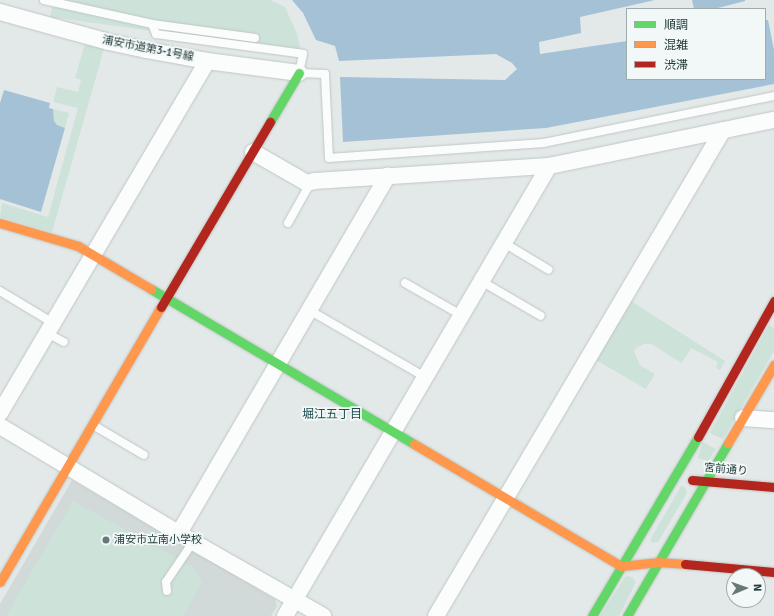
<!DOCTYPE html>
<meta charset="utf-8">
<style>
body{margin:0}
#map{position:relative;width:774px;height:616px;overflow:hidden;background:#e3e9e8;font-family:Signika,"Noto Sans JP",sans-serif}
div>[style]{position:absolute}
.built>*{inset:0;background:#d1dad9}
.green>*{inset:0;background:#cde2d9}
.water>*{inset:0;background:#a5c1d6}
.roads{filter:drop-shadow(0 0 1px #c0c6c5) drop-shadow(0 0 1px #c0c6c5)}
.lane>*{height:8px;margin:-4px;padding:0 4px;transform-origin:4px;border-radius:4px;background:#fbfcfc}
.street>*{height:16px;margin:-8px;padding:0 8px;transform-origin:8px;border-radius:8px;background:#fbfcfc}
.fast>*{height:9px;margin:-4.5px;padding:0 4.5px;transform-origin:4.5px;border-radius:4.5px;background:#63d668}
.slow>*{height:9px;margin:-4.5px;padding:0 4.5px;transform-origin:4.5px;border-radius:4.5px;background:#ff974d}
.jam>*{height:9px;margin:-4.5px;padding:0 4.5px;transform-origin:4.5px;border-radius:4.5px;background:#b3261e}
.dots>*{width:11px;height:11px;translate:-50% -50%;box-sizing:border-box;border:2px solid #f2f8f7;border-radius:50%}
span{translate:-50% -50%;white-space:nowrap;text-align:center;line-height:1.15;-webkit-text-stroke:3.5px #f2f8f7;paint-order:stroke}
.street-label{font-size:11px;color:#223b3b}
.poi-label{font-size:11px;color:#223b3b}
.left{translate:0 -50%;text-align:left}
.neighbourhood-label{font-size:12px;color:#1f4a4d}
.legend{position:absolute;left:626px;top:8px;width:140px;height:72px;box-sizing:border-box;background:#f2f8f7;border:1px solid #9facac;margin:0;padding:5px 7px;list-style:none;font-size:12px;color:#223b3b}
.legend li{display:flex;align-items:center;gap:8px;height:20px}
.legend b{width:20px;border:1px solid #9facac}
.north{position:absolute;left:726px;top:568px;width:40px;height:40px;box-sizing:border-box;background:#f2f8f7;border:1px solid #9facac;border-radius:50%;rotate:88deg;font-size:11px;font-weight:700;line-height:16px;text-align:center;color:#223b3b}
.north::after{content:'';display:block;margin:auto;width:14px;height:18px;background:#667878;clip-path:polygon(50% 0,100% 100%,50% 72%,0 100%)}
</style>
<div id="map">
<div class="built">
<i style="clip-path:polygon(72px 480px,275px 599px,277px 606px,271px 616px,0 616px,0 604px)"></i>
</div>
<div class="green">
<i style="clip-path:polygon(54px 0,270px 0,285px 7px,297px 34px,301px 51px,50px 17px)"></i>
<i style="clip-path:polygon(85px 43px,104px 49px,52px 232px,0 217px,2px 203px,48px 217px,78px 108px,53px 102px,57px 87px,78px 92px,81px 80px,75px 78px)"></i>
<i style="clip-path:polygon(53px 109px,69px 113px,65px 128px,57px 125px,54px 121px)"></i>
<i style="clip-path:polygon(631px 301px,725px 361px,720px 370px,716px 368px,718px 362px,691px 348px,682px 363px,651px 344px,644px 344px,636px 348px,634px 352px,640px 365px,655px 374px,646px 389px,596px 360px)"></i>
<i style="clip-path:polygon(769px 325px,774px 328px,774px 351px,723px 439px,710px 433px)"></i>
<i style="clip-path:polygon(703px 442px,716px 449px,708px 461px,698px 458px)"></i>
<i style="clip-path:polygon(681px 486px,685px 487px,687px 493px,658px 542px,652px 543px,650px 540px)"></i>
<i style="clip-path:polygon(73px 501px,193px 567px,202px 583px,183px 616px,6px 616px)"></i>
<i style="clip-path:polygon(626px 576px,632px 577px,636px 582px,619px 616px,600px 616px)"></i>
</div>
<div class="water">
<i style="clip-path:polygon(292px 0,655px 0,580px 17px,581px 33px,539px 42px,540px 54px,627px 41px,627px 79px,765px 79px,765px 20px,768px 20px,774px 50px,774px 84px,546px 128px,343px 142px,340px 77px,505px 80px,517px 69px,512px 63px,496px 54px,339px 61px,335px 46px,316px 40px,303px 13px)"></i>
<i style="clip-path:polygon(692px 0,745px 0,745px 1px,714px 9px,694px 9px)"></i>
<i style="clip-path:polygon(4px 90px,50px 103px,49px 108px,53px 109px,54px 121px,57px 125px,65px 128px,41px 212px,0 199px,0 103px)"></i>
</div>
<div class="roads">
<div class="lane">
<i style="left:44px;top:0;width:111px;rotate:12.5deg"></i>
<i style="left:152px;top:24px;width:104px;rotate:7.7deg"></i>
<i style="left:152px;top:24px;width:11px;rotate:68deg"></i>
<i style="left:156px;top:34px;width:148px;rotate:7.7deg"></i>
<i style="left:303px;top:54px;width:19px;rotate:102deg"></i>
<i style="left:299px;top:73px;width:26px;rotate:2deg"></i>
<i style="left:325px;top:74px;width:84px;rotate:87.3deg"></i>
<i style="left:329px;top:158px;width:215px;rotate:-4deg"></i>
<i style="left:543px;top:143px;width:236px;rotate:-11.5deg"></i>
<i style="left:288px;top:223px;width:47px;rotate:-60.7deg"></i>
<i style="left:504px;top:243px;width:52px;rotate:31deg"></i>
<i style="left:481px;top:281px;width:69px;rotate:30.3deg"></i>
<i style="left:405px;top:283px;width:64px;rotate:29.7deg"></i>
<i style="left:0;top:291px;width:62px;rotate:31.1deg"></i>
<i style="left:309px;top:310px;width:134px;rotate:30deg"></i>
<i style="left:47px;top:333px;width:19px;rotate:28deg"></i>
<i style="left:93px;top:425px;width:59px;rotate:30.5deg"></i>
<i style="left:167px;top:591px;width:9px;rotate:-96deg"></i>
<i style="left:166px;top:582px;width:48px;rotate:-56deg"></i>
</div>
<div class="street">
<i style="left:0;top:12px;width:113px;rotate:15.4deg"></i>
<i style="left:109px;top:42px;width:38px;rotate:12deg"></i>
<i style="left:146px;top:50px;width:62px;rotate:10.2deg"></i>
<i style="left:207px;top:61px;width:93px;rotate:7.4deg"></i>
<i style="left:253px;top:152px;width:62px;rotate:29.9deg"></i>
<i style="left:307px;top:183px;width:8px;rotate:-14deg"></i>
<i style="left:315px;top:181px;width:234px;rotate:-3.7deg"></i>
<i style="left:549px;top:166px;width:230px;rotate:-11.6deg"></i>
<i style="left:0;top:413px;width:408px;rotate:-59.5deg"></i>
<i style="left:743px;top:418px;width:31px;rotate:4deg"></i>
<i style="left:0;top:426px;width:225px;rotate:31deg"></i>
<i style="left:193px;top:542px;width:150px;rotate:29.6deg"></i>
<i style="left:179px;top:533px;width:414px;rotate:-59.7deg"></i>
<i style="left:285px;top:616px;width:522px;rotate:-59.6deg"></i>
<i style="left:436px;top:616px;width:564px;rotate:-59.44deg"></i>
</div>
<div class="fast">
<i style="left:270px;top:122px;width:57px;rotate:-59.4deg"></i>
<i style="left:151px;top:289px;width:305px;rotate:30.5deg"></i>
<i style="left:592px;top:616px;width:208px;rotate:-59.4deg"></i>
<i style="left:627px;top:616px;width:200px;rotate:-59.7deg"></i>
</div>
<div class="slow">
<i style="left:0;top:223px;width:81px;rotate:16.4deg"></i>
<i style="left:78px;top:246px;width:85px;rotate:30.5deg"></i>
<i style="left:728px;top:443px;width:91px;rotate:-59.5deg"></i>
<i style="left:414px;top:444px;width:240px;rotate:30.5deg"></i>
<i style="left:621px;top:566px;width:37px;rotate:-6deg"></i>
<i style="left:658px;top:562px;width:27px;rotate:4deg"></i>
<i style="left:0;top:582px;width:319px;rotate:-59.7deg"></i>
</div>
<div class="jam">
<i style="left:161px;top:307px;width:215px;rotate:-59.5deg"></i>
<i style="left:698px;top:437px;width:156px;rotate:-60.8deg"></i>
<i style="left:692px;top:480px;width:82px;rotate:4.9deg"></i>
<i style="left:685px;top:564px;width:89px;rotate:5.1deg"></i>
</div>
</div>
<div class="dots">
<i style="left:106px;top:540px;background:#667878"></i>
</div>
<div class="street-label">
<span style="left:148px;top:49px;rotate:11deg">浦安市道第3-1号線</span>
<span style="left:726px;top:470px;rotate:5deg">宮前通り</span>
</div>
<div class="poi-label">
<span class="left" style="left:114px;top:540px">浦安市立南小学校</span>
</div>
<div class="neighbourhood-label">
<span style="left:332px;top:415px">堀江五丁目</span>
</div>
<ul class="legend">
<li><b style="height:5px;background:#63d668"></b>順調</li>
<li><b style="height:5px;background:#ff974d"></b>混雑</li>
<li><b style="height:5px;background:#b3261e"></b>渋滞</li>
</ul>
<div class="north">N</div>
</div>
